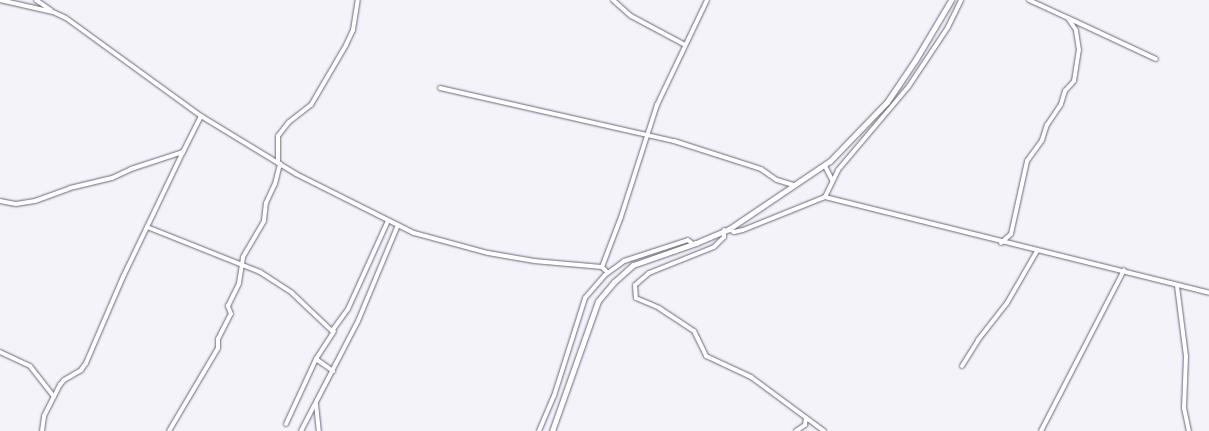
<!DOCTYPE html>
<style>
body{margin:0}
#map{position:relative;width:1209px;height:431px;overflow:hidden;background:#f4f3fa;font-family:Quicksand,sans-serif}
div>[style]{position:absolute}
.roads{filter:drop-shadow(0 0 1px #686580) drop-shadow(0 0 1px #686580)}
.minor>*{height:4px;margin:-2px;padding:0 2px;transform-origin:2px;border-radius:2px;background:#fff}
.tertiary>*{height:5px;margin:-2.5px;padding:0 2.5px;transform-origin:2.5px;border-radius:2.5px;background:#fff}
span{translate:-50% -50%;white-space:nowrap;text-align:center;line-height:1.15;-webkit-text-stroke:3px #fff;paint-order:stroke}
</style>
<div id="map">
<div class="roads">
<div class="minor">
<i style="left:0;top:0;width:54px;rotate:12.8deg"></i>
<i style="left:53px;top:12px;width:14px;rotate:25deg"></i>
<i style="left:66px;top:18px;width:167px;rotate:36deg"></i>
<i style="left:201px;top:116px;width:111px;rotate:31.4deg"></i>
<i style="left:296px;top:174px;width:132px;rotate:26.6deg"></i>
<i style="left:414px;top:233px;width:77px;rotate:15.1deg"></i>
<i style="left:488px;top:253px;width:47px;rotate:9.9deg"></i>
<i style="left:534px;top:261px;width:68px;rotate:5deg"></i>
<i style="left:602px;top:267px;width:8px;rotate:45deg"></i>
<i style="left:36px;top:0;width:18px;rotate:34deg"></i>
<i style="left:613px;top:0;width:24px;rotate:42deg"></i>
<i style="left:631px;top:16px;width:61px;rotate:28.2deg"></i>
<i style="left:1068px;top:18px;width:97px;rotate:25deg"></i>
<i style="left:440px;top:88px;width:240px;rotate:12.8deg"></i>
<i style="left:674px;top:141px;width:91px;rotate:17.8deg"></i>
<i style="left:761px;top:169px;width:19px;rotate:35deg"></i>
<i style="left:777px;top:180px;width:17px;rotate:17deg"></i>
<i style="left:278px;top:163px;width:27px;rotate:-90deg"></i>
<i style="left:278px;top:136px;width:18px;rotate:-52deg"></i>
<i style="left:289px;top:122px;width:28px;rotate:-38deg"></i>
<i style="left:311px;top:105px;width:69px;rotate:-59.7deg"></i>
<i style="left:346px;top:45px;width:17px;rotate:-65deg"></i>
<i style="left:353px;top:30px;width:30px;rotate:-81deg"></i>
<i style="left:825px;top:166px;width:16px;rotate:63deg"></i>
<i style="left:825px;top:197px;width:30px;rotate:-64deg"></i>
<i style="left:838px;top:170px;width:110px;rotate:-49.8deg"></i>
<i style="left:909px;top:86px;width:71px;rotate:-56.5deg"></i>
<i style="left:948px;top:27px;width:30px;rotate:-64deg"></i>
<i style="left:0;top:201px;width:16px;rotate:11deg"></i>
<i style="left:16px;top:204px;width:19px;rotate:-9deg"></i>
<i style="left:35px;top:201px;width:37px;rotate:-20deg"></i>
<i style="left:70px;top:188px;width:43px;rotate:-13.4deg"></i>
<i style="left:112px;top:178px;width:21px;rotate:-25deg"></i>
<i style="left:131px;top:169px;width:55px;rotate:-18.1deg"></i>
<i style="left:183px;top:152px;width:40px;rotate:-63.4deg"></i>
<i style="left:147px;top:227px;width:122px;rotate:21.7deg"></i>
<i style="left:260px;top:272px;width:38px;rotate:33deg"></i>
<i style="left:292px;top:293px;width:55px;rotate:43.5deg"></i>
<i style="left:332px;top:331px;width:27px;rotate:-54deg"></i>
<i style="left:348px;top:309px;width:97px;rotate:-65.6deg"></i>
<i style="left:729px;top:229px;width:6px;rotate:31deg"></i>
<i style="left:734px;top:232px;width:9px;rotate:-13deg"></i>
<i style="left:743px;top:230px;width:88px;rotate:-21.9deg"></i>
<i style="left:825px;top:197px;width:396px;rotate:14deg"></i>
<i style="left:724px;top:230px;width:7px;rotate:90deg"></i>
<i style="left:724px;top:237px;width:14px;rotate:135deg"></i>
<i style="left:714px;top:247px;width:70px;rotate:158.2deg"></i>
<i style="left:649px;top:273px;width:18px;rotate:139deg"></i>
<i style="left:635px;top:285px;width:13px;rotate:86deg"></i>
<i style="left:636px;top:298px;width:25px;rotate:23deg"></i>
<i style="left:659px;top:308px;width:42px;rotate:33.3deg"></i>
<i style="left:694px;top:331px;width:28px;rotate:64deg"></i>
<i style="left:706px;top:356px;width:50px;rotate:25deg"></i>
<i style="left:751px;top:377px;width:91px;rotate:36.5deg"></i>
<i style="left:1001px;top:243px;width:13px;rotate:-42deg"></i>
<i style="left:1011px;top:234px;width:75px;rotate:-77.6deg"></i>
<i style="left:1027px;top:161px;width:26px;rotate:-54deg"></i>
<i style="left:1042px;top:140px;width:16px;rotate:-72deg"></i>
<i style="left:1047px;top:125px;width:25px;rotate:-56deg"></i>
<i style="left:1061px;top:104px;width:14px;rotate:-73deg"></i>
<i style="left:1065px;top:91px;width:13px;rotate:-48deg"></i>
<i style="left:1074px;top:81px;width:31px;rotate:-81deg"></i>
<i style="left:1079px;top:50px;width:20px;rotate:-99deg"></i>
<i style="left:1076px;top:30px;width:14px;rotate:-124deg"></i>
<i style="left:1068px;top:18px;width:43px;rotate:-155.2deg"></i>
<i style="left:602px;top:267px;width:53px;rotate:-69.2deg"></i>
<i style="left:621px;top:217px;width:118px;rotate:-72.2deg"></i>
<i style="left:657px;top:105px;width:116px;rotate:-64.5deg"></i>
<i style="left:1177px;top:286px;width:71px;rotate:82.7deg"></i>
<i style="left:1186px;top:356px;width:52px;rotate:92.2deg"></i>
<i style="left:1184px;top:408px;width:24px;rotate:78deg"></i>
<i style="left:0;top:352px;width:33px;rotate:25deg"></i>
<i style="left:30px;top:366px;width:39px;rotate:52deg"></i>
<i style="left:316px;top:359px;width:21px;rotate:35deg"></i>
<i style="left:962px;top:366px;width:31px;rotate:-58deg"></i>
<i style="left:978px;top:340px;width:47px;rotate:-51.9deg"></i>
<i style="left:1007px;top:303px;width:60px;rotate:-60deg"></i>
<i style="left:316px;top:404px;width:27px;rotate:84deg"></i>
<i style="left:286px;top:424px;width:72px;rotate:-65.2deg"></i>
<i style="left:316px;top:359px;width:33px;rotate:-57deg"></i>
<i style="left:42px;top:431px;width:15px;rotate:-82deg"></i>
<i style="left:44px;top:416px;width:35px;rotate:-63deg"></i>
<i style="left:60px;top:385px;width:6px;rotate:-51deg"></i>
<i style="left:64px;top:380px;width:20px;rotate:-30deg"></i>
<i style="left:81px;top:370px;width:9px;rotate:-54deg"></i>
<i style="left:86px;top:363px;width:94px;rotate:-66.7deg"></i>
<i style="left:123px;top:277px;width:139px;rotate:-64.4deg"></i>
<i style="left:169px;top:431px;width:96px;rotate:-59.4deg"></i>
<i style="left:218px;top:348px;width:9px;rotate:-90deg"></i>
<i style="left:218px;top:339px;width:28px;rotate:-63deg"></i>
<i style="left:231px;top:314px;width:9px;rotate:-111deg"></i>
<i style="left:228px;top:306px;width:25px;rotate:-64deg"></i>
<i style="left:239px;top:283px;width:26px;rotate:-81deg"></i>
<i style="left:243px;top:257px;width:42px;rotate:-59.7deg"></i>
<i style="left:264px;top:221px;width:18px;rotate:-84deg"></i>
<i style="left:266px;top:203px;width:21px;rotate:-65deg"></i>
<i style="left:275px;top:184px;width:21px;rotate:-76deg"></i>
<i style="left:301px;top:431px;width:124px;rotate:-62.6deg"></i>
<i style="left:358px;top:321px;width:104px;rotate:-67.4deg"></i>
<i style="left:539px;top:431px;width:38px;rotate:-67deg"></i>
<i style="left:554px;top:396px;width:103px;rotate:-72.4deg"></i>
<i style="left:585px;top:298px;width:30px;rotate:-49deg"></i>
<i style="left:605px;top:275px;width:24px;rotate:-36deg"></i>
<i style="left:624px;top:261px;width:67px;rotate:-18.2deg"></i>
<i style="left:688px;top:240px;width:6px;rotate:39deg"></i>
<i style="left:796px;top:431px;width:11px;rotate:-34deg"></i>
<i style="left:805px;top:425px;width:7px;rotate:-82deg"></i>
<i style="left:1041px;top:431px;width:181px;rotate:-62.7deg"></i>
</div>
<div class="tertiary">
<i style="left:552px;top:431px;width:138px;rotate:-70.5deg"></i>
<i style="left:598px;top:301px;width:25px;rotate:-50deg"></i>
<i style="left:614px;top:282px;width:25px;rotate:-42deg"></i>
<i style="left:633px;top:265px;width:67px;rotate:-19.2deg"></i>
<i style="left:696px;top:243px;width:36px;rotate:-23deg"></i>
<i style="left:729px;top:229px;width:122px;rotate:-34deg"></i>
<i style="left:830px;top:161px;width:82px;rotate:-46deg"></i>
<i style="left:887px;top:102px;width:52px;rotate:-56deg"></i>
<i style="left:916px;top:59px;width:69px;rotate:-59.3deg"></i>
</div>
</div>
</div>
